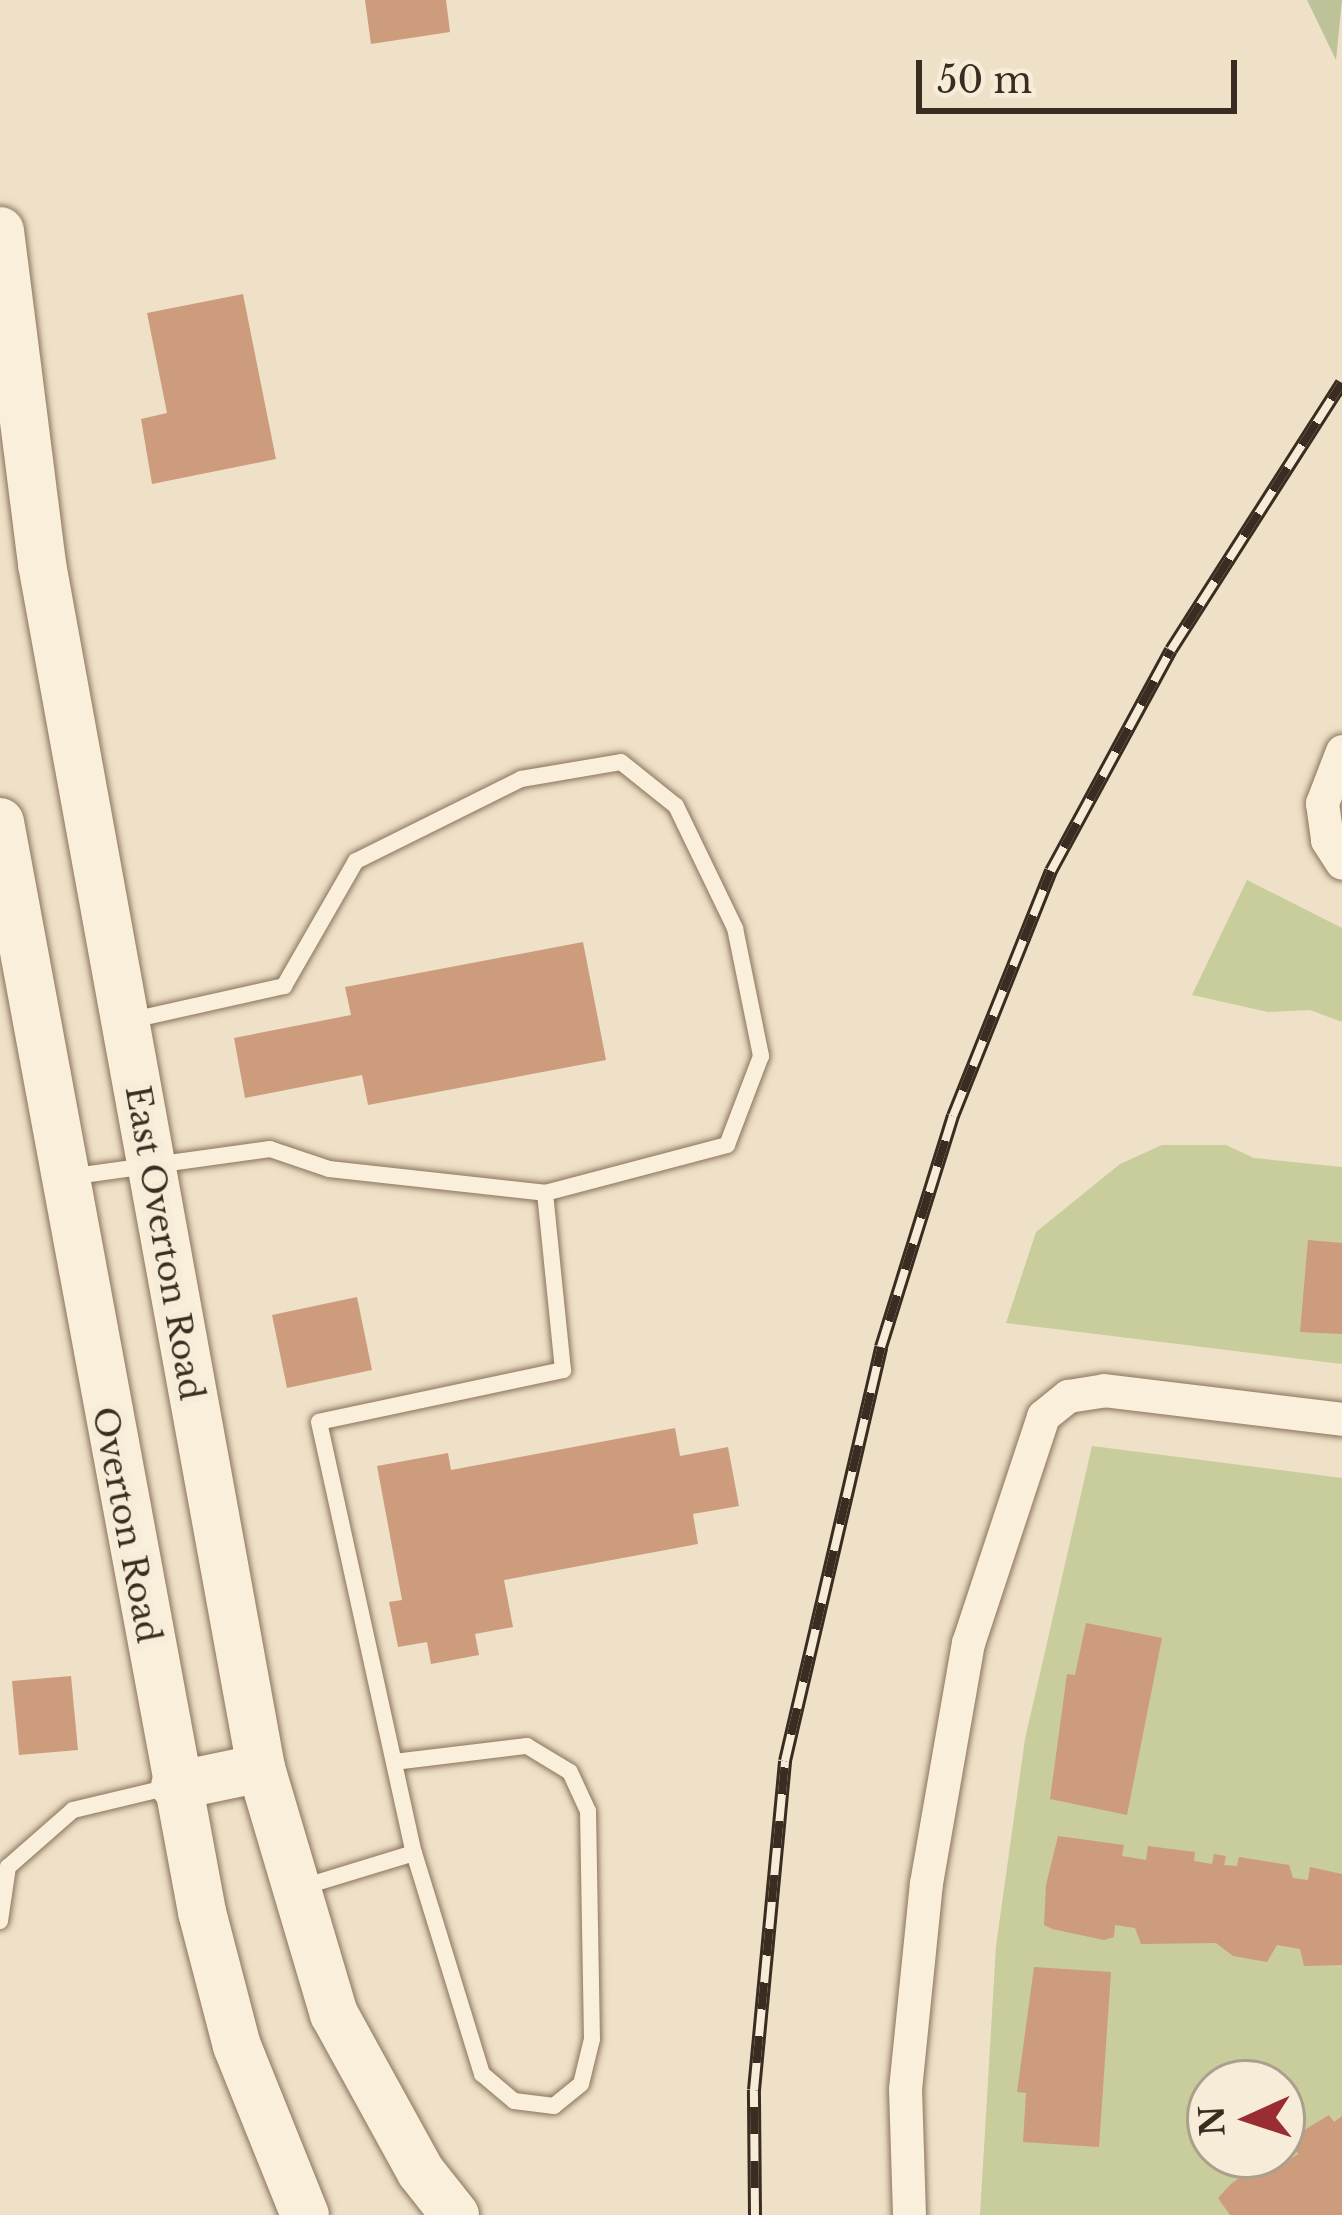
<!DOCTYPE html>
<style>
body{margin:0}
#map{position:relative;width:1342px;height:2215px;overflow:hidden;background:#eee1c7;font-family:"Libre Baskerville",serif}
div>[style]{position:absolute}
.green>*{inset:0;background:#c8cd9b}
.cemetery>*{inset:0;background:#bec299}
.building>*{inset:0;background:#cc9c7d}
.roads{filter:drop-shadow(0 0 3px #8a735c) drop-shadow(0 0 3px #8a735c)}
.lane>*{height:16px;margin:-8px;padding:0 8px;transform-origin:8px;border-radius:8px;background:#f9efda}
.street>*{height:33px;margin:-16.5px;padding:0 16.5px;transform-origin:16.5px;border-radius:16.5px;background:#f9efda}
.secondary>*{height:48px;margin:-24px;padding:0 24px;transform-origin:24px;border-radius:24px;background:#f9efda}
.rail>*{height:14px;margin-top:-7px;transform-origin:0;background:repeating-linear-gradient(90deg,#f6ecd7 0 27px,#3a2c20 0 54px);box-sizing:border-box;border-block:3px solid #3a2c20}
span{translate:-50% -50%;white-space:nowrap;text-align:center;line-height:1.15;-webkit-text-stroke:12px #f6ecd7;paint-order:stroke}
.street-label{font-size:33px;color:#3a2c20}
.north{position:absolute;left:1186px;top:2059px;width:120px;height:120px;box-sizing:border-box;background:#f6ecd7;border:3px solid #ab9f8e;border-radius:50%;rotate:267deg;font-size:33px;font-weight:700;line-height:48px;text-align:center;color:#3a2c20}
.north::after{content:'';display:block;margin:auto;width:42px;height:54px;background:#992d31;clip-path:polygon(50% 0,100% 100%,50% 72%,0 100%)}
.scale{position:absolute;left:916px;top:60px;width:321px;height:54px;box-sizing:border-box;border:6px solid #3a2c20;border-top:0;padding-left:15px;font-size:36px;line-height:42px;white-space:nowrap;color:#3a2c20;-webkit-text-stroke:9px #f6ecd7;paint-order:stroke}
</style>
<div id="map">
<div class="green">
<i style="clip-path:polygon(1247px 880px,1342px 928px,1342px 1022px,1310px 1010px,1268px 1012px,1192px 995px)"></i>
<i style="clip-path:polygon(1162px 1145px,1226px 1145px,1254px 1158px,1342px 1167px,1342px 1364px,1006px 1323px,1036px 1232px,1120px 1164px)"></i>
<i style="clip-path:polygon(evenodd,1092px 1446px,1342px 1478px,1342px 2215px,980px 2215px,996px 1946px,1025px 1739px,1092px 1446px,1210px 2083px,1282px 2083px,1282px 2155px,1210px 2155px,1210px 2083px)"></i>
</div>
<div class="cemetery">
<i style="clip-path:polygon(1307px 0,1342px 0,1336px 60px)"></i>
</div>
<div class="building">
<i style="clip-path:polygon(365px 0,446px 0,450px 32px,371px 44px)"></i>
<i style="clip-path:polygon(243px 294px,276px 459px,152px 484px,141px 419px,167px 413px,147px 313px)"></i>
<i style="clip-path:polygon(583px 942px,606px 1060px,368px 1105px,362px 1075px,245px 1098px,234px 1038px,351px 1015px,345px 987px)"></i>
<i style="clip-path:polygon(1308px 1240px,1342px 1243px,1342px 1334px,1300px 1332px)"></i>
<i style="clip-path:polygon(357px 1297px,372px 1370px,287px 1388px,272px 1315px)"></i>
<i style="clip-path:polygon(675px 1428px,680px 1456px,728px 1447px,739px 1506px,693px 1514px,698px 1544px,504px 1580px,513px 1627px,475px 1634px,479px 1655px,431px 1664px,427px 1642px,398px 1647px,389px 1602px,402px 1600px,377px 1466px,448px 1453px,451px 1470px)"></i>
<i style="clip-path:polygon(1086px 1623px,1162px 1638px,1127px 1815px,1050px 1799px,1067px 1674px,1075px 1675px)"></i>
<i style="clip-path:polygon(71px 1676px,78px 1750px,19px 1755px,12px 1681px)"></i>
<i style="clip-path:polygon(1058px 1836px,1124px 1845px,1122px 1856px,1146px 1860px,1148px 1846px,1195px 1852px,1194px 1861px,1212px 1864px,1214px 1854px,1226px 1856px,1224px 1865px,1237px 1866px,1239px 1857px,1289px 1865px,1293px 1878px,1308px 1880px,1310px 1867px,1342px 1874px,1342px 1965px,1304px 1966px,1300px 1949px,1277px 1945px,1267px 1962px,1233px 1956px,1216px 1943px,1141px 1944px,1135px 1928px,1115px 1925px,1114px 1937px,1104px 1940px,1052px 1929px,1044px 1925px,1046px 1885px)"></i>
<i style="clip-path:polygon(1034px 1967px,1111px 1972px,1099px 2147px,1023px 2142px,1026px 2093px,1017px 2092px)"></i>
<i style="clip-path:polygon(1329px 2115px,1334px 2122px,1342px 2116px,1342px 2215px,1230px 2215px,1218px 2198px,1231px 2184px,1265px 2158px,1279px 2167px,1298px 2154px,1290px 2143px,1296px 2135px)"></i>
</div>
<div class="roads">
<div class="lane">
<i style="left:132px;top:1020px;width:156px;rotate:-12.6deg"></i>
<i style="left:284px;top:986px;width:144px;rotate:-60.1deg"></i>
<i style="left:356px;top:861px;width:184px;rotate:-26.4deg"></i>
<i style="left:521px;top:779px;width:101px;rotate:-9.6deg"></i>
<i style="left:621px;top:762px;width:70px;rotate:38.7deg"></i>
<i style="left:676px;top:806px;width:136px;rotate:64.2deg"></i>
<i style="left:735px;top:928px;width:131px;rotate:78.5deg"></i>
<i style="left:761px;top:1056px;width:95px;rotate:110.9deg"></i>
<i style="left:727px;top:1145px;width:188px;rotate:165.2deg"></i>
<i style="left:68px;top:1177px;width:204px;rotate:-7.9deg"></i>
<i style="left:270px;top:1149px;width:62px;rotate:18.7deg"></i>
<i style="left:329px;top:1169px;width:217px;rotate:6.3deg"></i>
<i style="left:545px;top:1193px;width:178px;rotate:84.2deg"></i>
<i style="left:563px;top:1370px;width:249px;rotate:168deg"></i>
<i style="left:319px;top:1422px;width:441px;rotate:77.6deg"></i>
<i style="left:414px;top:1853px;width:116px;rotate:163deg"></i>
<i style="left:394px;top:1762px;width:134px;rotate:-6.9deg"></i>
<i style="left:527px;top:1746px;width:50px;rotate:31.2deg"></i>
<i style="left:570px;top:1772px;width:43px;rotate:65.2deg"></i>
<i style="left:588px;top:1811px;width:228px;rotate:89deg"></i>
<i style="left:592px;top:2039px;width:46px;rotate:103.7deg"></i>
<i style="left:581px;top:2084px;width:35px;rotate:141deg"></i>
<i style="left:554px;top:2106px;width:40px;rotate:-172.9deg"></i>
<i style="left:514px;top:2101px;width:42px;rotate:-139.8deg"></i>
<i style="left:482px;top:2074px;width:231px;rotate:-107.1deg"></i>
<i style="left:0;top:1921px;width:55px;rotate:-81.6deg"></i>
<i style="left:8px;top:1867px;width:86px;rotate:-41.2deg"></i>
<i style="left:73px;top:1810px;width:104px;rotate:-13.4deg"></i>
</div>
<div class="street">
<i style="left:1342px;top:751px;width:56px;rotate:111deg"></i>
<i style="left:1322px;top:803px;width:37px;rotate:82deg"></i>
<i style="left:1327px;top:840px;width:27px;rotate:57deg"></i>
<i style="left:909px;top:2215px;width:126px;rotate:-91.8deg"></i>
<i style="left:905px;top:2089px;width:207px;rotate:-84.2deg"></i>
<i style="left:926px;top:1883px;width:244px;rotate:-80.1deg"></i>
<i style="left:968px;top:1643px;width:239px;rotate:-71.7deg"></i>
<i style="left:1043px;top:1416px;width:32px;rotate:-39deg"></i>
<i style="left:1068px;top:1396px;width:36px;rotate:-9deg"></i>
<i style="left:1104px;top:1390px;width:240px;rotate:6.9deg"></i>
</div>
<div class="secondary">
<i style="left:0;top:231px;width:336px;rotate:82.8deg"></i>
<i style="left:42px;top:564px;width:1224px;rotate:79.69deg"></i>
<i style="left:261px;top:1768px;width:257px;rotate:73.5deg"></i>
<i style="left:334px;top:2014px;width:180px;rotate:61.2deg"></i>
<i style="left:421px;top:2172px;width:55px;rotate:51.7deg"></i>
<i style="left:0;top:822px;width:1109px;rotate:79.5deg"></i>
<i style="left:202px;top:1912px;width:138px;rotate:75.4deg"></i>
<i style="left:237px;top:2046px;width:182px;rotate:68.1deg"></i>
<i style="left:175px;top:1786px;width:88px;rotate:-11.8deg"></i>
</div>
</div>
<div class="rail">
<i style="left:755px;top:2215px;width:125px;rotate:-90.5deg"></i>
<i style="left:754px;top:2090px;width:330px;rotate:-84.6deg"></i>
<i style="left:785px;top:1761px;width:425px;rotate:-76.9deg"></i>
<i style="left:881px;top:1347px;width:242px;rotate:-72.7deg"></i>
<i style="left:953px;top:1116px;width:264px;rotate:-68.2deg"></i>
<i style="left:1051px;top:871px;width:251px;rotate:-61.5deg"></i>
<i style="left:1171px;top:650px;width:317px;rotate:-57.4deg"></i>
</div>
<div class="street-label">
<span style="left:164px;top:1243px;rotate:80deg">East Overton Road</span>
<span style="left:126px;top:1525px;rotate:79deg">Overton Road</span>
</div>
<div class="north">N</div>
<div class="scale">50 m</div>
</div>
